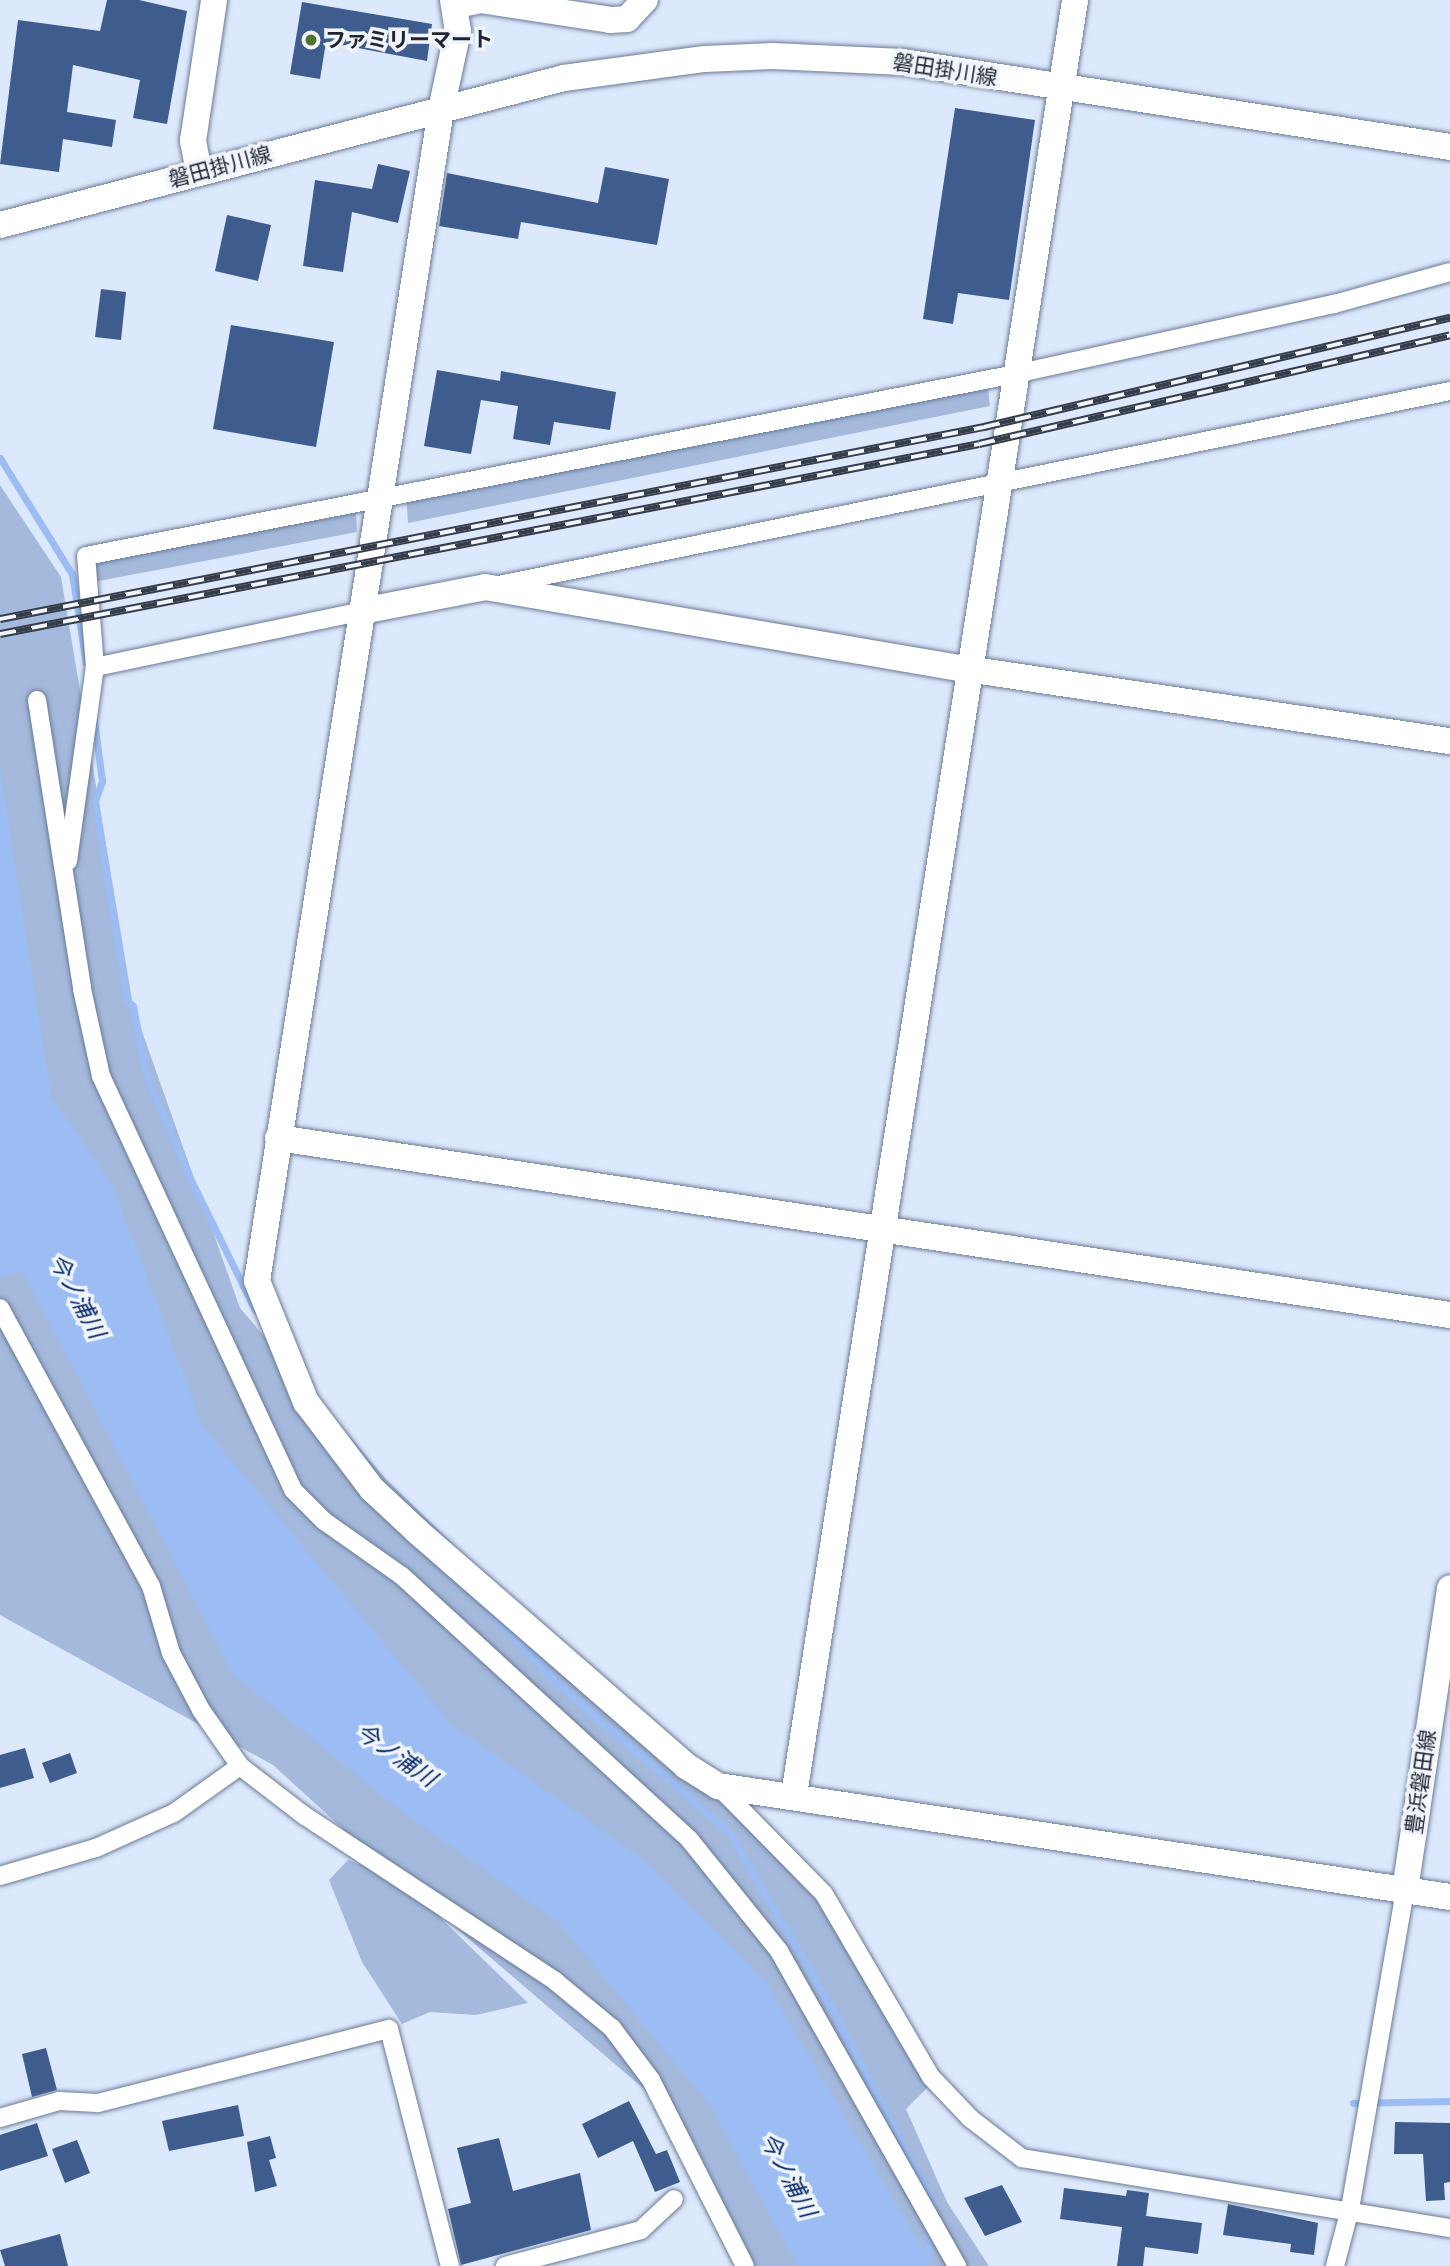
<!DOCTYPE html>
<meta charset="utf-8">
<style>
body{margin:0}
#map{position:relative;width:1450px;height:2266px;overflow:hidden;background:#dce8fb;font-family:Merriweather,"Noto Sans JP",serif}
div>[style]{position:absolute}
.green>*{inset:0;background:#a4b9db}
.water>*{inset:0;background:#9bbdf4}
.stream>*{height:7px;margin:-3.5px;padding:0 3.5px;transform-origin:3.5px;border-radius:3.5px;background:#9bbdf4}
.river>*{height:40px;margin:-20px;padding:0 20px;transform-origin:20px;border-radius:20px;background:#9bbdf4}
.building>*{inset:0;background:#3e5c8d}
.roads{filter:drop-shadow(0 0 2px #6a7b97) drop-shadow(0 0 2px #6a7b97)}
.street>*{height:18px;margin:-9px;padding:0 9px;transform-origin:9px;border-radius:9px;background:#fff}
.secondary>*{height:26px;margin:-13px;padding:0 13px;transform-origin:13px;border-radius:13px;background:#fff}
.rail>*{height:8px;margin-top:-4px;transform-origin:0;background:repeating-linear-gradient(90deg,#f1f5fb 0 16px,#353d4a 0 32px);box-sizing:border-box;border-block:2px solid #353d4a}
.dots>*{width:19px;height:19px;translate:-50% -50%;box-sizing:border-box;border:4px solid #f1f5fb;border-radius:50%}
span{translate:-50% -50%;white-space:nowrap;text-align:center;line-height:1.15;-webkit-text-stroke:7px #f1f5fb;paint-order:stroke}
.poi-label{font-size:21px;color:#1e2531;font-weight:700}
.left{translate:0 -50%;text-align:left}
.street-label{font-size:21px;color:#1e2531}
.water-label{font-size:23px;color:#012665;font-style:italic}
</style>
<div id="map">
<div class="green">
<i style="clip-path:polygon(987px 379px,990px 406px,408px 523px,406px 493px)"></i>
<i style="clip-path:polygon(0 485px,61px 577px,133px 1006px,240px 1308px,386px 1479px,712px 1796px,797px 1866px,934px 2081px,906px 2109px,947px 2202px,989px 2266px,749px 2266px,665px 2107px,414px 1892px,528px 2003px,476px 2015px,430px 2012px,402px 2024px,362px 1962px,329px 1880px,348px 1860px,398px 1879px,273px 1765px,0 1615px)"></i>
<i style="clip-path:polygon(356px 512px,357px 532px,88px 583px,86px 556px)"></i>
</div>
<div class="water">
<i style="clip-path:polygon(0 769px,51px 1096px,112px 1184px,202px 1425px,450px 1723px,643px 1859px,763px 1978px,933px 2266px,797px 2266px,712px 2108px,558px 1922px,400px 1810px,233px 1674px,26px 1278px,0 1238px)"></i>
</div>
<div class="stream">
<i style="left:0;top:458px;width:137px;rotate:58.2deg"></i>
<i style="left:72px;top:574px;width:90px;rotate:81.1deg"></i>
<i style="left:94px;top:720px;width:62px;rotate:82.5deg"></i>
<i style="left:102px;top:781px;width:21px;rotate:109deg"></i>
<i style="left:95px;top:801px;width:202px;rotate:80.9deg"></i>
<i style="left:127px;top:1000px;width:8px;rotate:45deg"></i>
<i style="left:133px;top:1006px;width:69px;rotate:79.2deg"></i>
<i style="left:146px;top:1074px;width:111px;rotate:67.1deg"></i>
<i style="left:189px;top:1176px;width:149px;rotate:63.8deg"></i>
<i style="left:489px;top:1611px;width:99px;rotate:46.6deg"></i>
<i style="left:557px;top:1683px;width:228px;rotate:40.9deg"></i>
<i style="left:729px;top:1832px;width:203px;rotate:59.8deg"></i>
<i style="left:831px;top:2007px;width:217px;rotate:62.6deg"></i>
<i style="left:931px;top:2200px;width:11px;rotate:90deg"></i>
<i style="left:1353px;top:2103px;width:97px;rotate:-1.2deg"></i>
<i style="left:927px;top:2266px;width:40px;rotate:-85.7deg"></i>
</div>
<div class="river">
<i style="left:0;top:1258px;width:54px;rotate:-19.4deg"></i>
</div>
<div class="building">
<i style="clip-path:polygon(107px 0,139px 0,187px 11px,167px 124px,133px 118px,140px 80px,73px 65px,67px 112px,116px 120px,112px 147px,63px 139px,59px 172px,0 164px,18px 20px,100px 31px)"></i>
<i style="clip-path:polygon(302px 2px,432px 24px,427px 61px,326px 42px,320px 79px,290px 74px)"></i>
<i style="clip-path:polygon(955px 108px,1035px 120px,1009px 300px,958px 293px,953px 324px,923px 319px)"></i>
<i style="clip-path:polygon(378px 164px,410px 171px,398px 223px,352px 212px,343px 272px,303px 266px,315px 180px,372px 189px)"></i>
<i style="clip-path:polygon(605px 167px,669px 179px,657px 245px,521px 222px,518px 239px,439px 226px,447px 173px,598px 203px)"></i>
<i style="clip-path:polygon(227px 215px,271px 225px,258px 281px,215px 271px)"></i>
<i style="clip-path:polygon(101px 289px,126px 292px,121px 340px,95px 337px)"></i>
<i style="clip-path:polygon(231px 325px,334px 342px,316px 447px,213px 429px)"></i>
<i style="clip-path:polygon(437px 370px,500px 381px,501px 371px,616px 392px,610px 430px,554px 422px,550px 445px,513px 439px,518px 406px,481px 400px,471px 454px,424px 446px)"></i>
<i style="clip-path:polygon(25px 1748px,34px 1778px,0 1788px,0 1755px)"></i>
<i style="clip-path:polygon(70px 1753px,77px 1773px,50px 1783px,42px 1763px)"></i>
<i style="clip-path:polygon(46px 2048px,57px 2090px,32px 2097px,22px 2054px)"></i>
<i style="clip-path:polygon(629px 2101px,656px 2154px,667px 2150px,680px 2182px,655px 2192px,633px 2141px,598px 2158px,582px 2124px)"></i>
<i style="clip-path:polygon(238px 2105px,244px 2136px,169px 2151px,162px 2121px)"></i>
<i style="clip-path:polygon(1395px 2122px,1450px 2123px,1450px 2182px,1444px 2183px,1445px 2200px,1426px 2201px,1423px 2154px,1394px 2154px)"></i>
<i style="clip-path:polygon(37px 2123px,48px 2156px,0 2171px,0 2135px)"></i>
<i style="clip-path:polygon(270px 2136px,276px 2158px,269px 2160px,277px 2186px,255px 2192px,247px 2142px)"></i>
<i style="clip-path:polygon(499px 2138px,513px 2191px,580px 2173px,591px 2230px,461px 2265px,448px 2209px,471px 2203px,457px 2148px)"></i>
<i style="clip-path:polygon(77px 2140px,90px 2173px,65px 2183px,52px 2149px)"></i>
<i style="clip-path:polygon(1002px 2185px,1022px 2222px,985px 2236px,964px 2198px)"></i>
<i style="clip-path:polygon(1064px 2188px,1126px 2196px,1127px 2190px,1149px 2193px,1146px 2216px,1202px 2223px,1198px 2254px,1145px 2247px,1143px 2266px,1117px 2266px,1122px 2227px,1060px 2219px)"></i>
<i style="clip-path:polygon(1228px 2204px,1318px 2223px,1314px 2255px,1290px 2252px,1291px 2244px,1223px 2235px)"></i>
<i style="clip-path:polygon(60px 2234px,68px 2266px,5px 2266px,0 2250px)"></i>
</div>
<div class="roads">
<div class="street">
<i style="left:499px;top:585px;width:971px;rotate:-11.53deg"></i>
<i style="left:95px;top:667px;width:111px;rotate:-94.6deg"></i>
<i style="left:86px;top:556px;width:947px;rotate:-11.08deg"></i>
<i style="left:1015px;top:374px;width:327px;rotate:-12.4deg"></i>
<i style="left:1334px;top:304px;width:120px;rotate:-15.4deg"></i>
<i style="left:37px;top:700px;width:292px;rotate:81.1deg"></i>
<i style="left:82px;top:989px;width:89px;rotate:77.7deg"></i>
<i style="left:101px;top:1076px;width:456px;rotate:65.1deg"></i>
<i style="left:293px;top:1490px;width:44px;rotate:45deg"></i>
<i style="left:324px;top:1521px;width:95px;rotate:35.2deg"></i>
<i style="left:402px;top:1576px;width:389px;rotate:42.5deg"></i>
<i style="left:689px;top:1839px;width:144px;rotate:51.2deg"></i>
<i style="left:779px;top:1951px;width:362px;rotate:60.5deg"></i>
<i style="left:68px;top:861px;width:196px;rotate:-82.1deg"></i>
<i style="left:95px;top:667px;width:273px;rotate:-11.8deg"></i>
<i style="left:0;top:1308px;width:316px;rotate:61.5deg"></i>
<i style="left:151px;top:1586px;width:70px;rotate:73.4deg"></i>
<i style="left:171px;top:1653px;width:64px;rotate:62.2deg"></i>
<i style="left:201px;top:1710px;width:68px;rotate:55.1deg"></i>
<i style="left:240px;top:1766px;width:82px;rotate:37.6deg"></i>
<i style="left:305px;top:1816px;width:300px;rotate:33.4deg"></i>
<i style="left:555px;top:1981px;width:74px;rotate:39.5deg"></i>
<i style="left:612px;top:2028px;width:65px;rotate:53.1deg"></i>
<i style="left:651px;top:2080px;width:208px;rotate:63.2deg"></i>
<i style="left:718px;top:1786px;width:151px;rotate:45.5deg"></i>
<i style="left:824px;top:1894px;width:212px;rotate:59.7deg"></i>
<i style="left:931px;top:2077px;width:57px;rotate:46.4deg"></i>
<i style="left:970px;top:2118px;width:66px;rotate:37.6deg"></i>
<i style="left:1022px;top:2158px;width:434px;rotate:9.3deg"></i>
<i style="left:0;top:1876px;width:100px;rotate:-16.3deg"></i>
<i style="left:96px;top:1848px;width:85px;rotate:-24.2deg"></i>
<i style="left:174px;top:1813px;width:81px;rotate:-35.5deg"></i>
<i style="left:0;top:2118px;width:61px;rotate:-16.1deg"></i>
<i style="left:59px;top:2101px;width:39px;rotate:3deg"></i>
<i style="left:98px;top:2103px;width:300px;rotate:-14.3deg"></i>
<i style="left:389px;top:2029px;width:245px;rotate:75.6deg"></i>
<i style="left:505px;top:2266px;width:141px;rotate:-14.8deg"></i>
<i style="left:641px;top:2230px;width:45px;rotate:-43.2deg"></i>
<i style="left:1335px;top:2266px;width:59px;rotate:-75.3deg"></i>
<i style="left:1350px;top:2209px;width:324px;rotate:-80.2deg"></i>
</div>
<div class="secondary">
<i style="left:453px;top:0;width:30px;rotate:81deg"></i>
<i style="left:458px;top:30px;width:82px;rotate:102deg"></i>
<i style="left:441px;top:110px;width:1185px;rotate:98.93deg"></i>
<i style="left:257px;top:1281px;width:131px;rotate:68deg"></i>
<i style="left:306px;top:1402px;width:109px;rotate:52.8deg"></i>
<i style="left:372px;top:1489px;width:63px;rotate:43.1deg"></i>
<i style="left:418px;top:1532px;width:356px;rotate:41.1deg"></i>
<i style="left:686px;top:1766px;width:38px;rotate:32deg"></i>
<i style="left:718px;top:1786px;width:740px;rotate:8.62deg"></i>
<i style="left:457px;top:5px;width:24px;rotate:-12deg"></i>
<i style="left:480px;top:0;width:132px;rotate:8.7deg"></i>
<i style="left:610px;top:20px;width:17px;rotate:-3deg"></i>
<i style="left:627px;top:19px;width:26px;rotate:-47deg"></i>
<i style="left:199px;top:172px;width:32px;rotate:-101deg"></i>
<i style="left:193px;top:141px;width:143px;rotate:-81.5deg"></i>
<i style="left:0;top:225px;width:583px;rotate:-14.61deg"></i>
<i style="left:564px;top:78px;width:142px;rotate:-7.7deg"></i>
<i style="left:705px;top:59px;width:68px;rotate:-2.5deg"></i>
<i style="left:773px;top:56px;width:130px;rotate:2.6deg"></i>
<i style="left:903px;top:62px;width:554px;rotate:8.83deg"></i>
<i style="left:362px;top:611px;width:125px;rotate:-11deg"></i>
<i style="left:485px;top:587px;width:489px;rotate:9.7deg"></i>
<i style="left:967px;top:669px;width:488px;rotate:8.5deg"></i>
<i style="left:278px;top:1138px;width:1185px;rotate:8.59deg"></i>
<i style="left:794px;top:1795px;width:1817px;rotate:-81.1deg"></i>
<i style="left:1405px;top:1890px;width:305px;rotate:-81.5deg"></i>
</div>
</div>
<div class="rail">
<i style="left:0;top:619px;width:1003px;rotate:-11.04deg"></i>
<i style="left:984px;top:427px;width:479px;rotate:-13.2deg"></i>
<i style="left:0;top:634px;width:997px;rotate:-10.98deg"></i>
<i style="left:979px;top:444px;width:483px;rotate:-13deg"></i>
</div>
<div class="dots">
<i style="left:311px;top:40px;background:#50722a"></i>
</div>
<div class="poi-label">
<span class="left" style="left:325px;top:40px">ファミリーマート</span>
</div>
<div class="street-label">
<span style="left:945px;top:70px;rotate:9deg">磐田掛川線</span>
<span style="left:220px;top:167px;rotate:-15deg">磐田掛川線</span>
<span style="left:1421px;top:1782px;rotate:-82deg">豊浜磐田線</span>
</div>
<div class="water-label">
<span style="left:77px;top:1296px;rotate:62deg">今ノ浦川</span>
<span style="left:396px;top:1755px;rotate:35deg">今ノ浦川</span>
<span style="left:788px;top:2175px;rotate:62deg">今ノ浦川</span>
</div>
</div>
